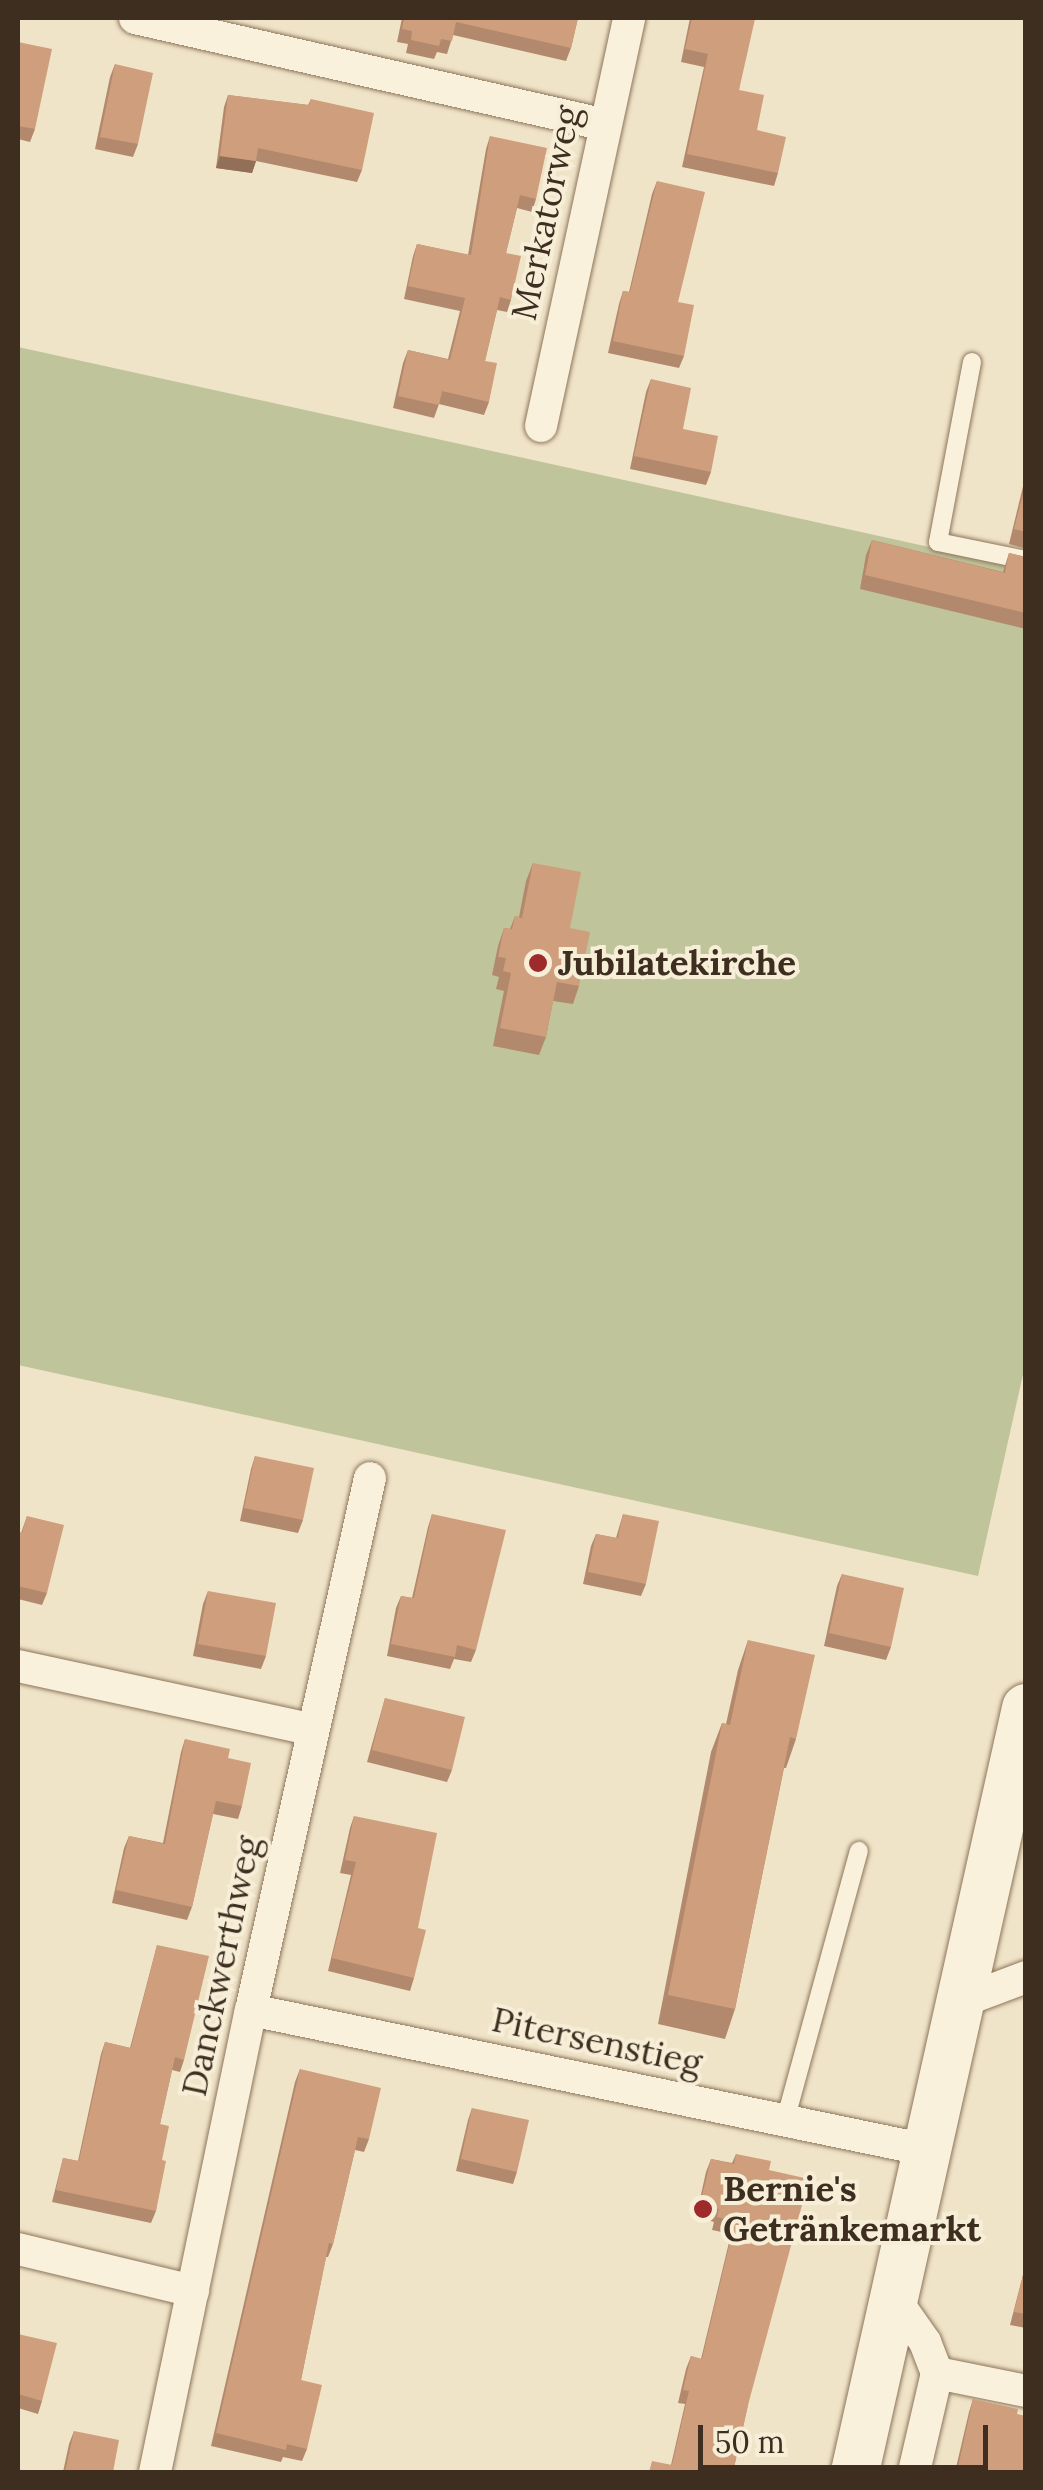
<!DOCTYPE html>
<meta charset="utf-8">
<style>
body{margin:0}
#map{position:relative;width:1043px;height:2490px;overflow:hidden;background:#f0e4c8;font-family:Lora,serif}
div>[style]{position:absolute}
.cemetery>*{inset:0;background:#bfc49a}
.roads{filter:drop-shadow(0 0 2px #8d765c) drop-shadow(0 0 2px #8d765c)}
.service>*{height:18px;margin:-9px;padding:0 9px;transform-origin:9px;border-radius:9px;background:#faf1dc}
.minor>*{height:32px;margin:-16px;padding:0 16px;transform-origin:16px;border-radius:16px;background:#faf1dc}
.secondary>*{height:48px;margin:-24px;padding:0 24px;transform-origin:24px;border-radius:24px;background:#faf1dc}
.wall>*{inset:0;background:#b2896c}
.shaded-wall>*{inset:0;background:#916f58}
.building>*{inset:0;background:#cf9f7d}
.dots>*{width:28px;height:28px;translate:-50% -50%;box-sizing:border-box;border:5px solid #f7eed8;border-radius:50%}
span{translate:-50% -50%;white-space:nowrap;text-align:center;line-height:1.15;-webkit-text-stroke:8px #f7eed8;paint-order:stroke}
.street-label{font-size:35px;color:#3d2e20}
.poi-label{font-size:35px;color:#3d2e20;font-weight:700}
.left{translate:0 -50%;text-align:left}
.frame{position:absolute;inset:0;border:20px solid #3d2e20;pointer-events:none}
.scale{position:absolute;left:698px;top:2425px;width:290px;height:45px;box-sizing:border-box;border:5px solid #3d2e20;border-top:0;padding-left:12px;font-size:30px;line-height:35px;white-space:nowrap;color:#3d2e20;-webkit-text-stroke:8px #f7eed8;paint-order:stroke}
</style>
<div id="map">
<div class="cemetery">
<i style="clip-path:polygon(18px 347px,1025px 568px,1026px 1361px,978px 1576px,18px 1365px)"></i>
</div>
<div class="roads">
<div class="service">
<i style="left:972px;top:362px;width:183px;rotate:100.7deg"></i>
<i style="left:938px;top:542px;width:90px;rotate:11.6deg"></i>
<i style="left:785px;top:2121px;width:280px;rotate:-74.7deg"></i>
</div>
<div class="minor">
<i style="left:135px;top:18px;width:482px;rotate:12.8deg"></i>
<i style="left:541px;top:426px;width:417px;rotate:-77.8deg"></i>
<i style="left:18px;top:1666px;width:302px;rotate:12.2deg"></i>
<i style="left:960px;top:2002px;width:71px;rotate:-20.7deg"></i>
<i style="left:251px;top:2010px;width:690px;rotate:11.7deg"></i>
<i style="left:18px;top:2249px;width:180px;rotate:13.5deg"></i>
<i style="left:894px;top:2298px;width:54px;rotate:54.8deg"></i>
<i style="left:925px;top:2342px;width:33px;rotate:69deg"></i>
<i style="left:937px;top:2373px;width:102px;rotate:103.1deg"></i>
<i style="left:937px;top:2373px;width:91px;rotate:11.4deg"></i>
<i style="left:155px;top:2472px;width:472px;rotate:-78.3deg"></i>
<i style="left:251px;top:2010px;width:545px;rotate:-77.39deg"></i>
</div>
<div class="secondary">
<i style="left:855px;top:2472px;width:783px;rotate:-77.38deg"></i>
</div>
</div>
<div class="wall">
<i style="clip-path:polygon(402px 18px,578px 18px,571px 48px,566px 61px,453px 35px,447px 54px,437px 52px,434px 59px,406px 53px,408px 44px,397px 42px)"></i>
<i style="clip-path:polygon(690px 18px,748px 18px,739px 90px,757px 130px,778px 173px,774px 186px,682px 167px,704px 67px,681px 62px)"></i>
<i style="clip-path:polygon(18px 42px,35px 129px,30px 142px,18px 139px)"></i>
<i style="clip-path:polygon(115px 64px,138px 144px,133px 157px,95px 149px,110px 77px)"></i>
<i style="clip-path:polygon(228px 95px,308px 105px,311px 99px,362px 170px,357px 182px,256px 161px,252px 173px,216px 168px,224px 107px)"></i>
<i style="clip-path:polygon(490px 136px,536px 199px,532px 212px,517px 208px,506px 253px,511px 300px,507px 312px,497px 310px,485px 361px,489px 402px,484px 415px,439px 404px,434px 418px,393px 408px,403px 363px,408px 350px,448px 359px,460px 311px,404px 299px,413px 256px,417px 244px,468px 255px,486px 149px)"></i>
<i style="clip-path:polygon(657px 181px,678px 302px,684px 356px,679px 368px,608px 353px,619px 304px,623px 291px,629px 292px,652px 194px)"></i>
<i style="clip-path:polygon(651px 379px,711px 472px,706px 485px,630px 469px,646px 392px)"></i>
<i style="clip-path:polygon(1026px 474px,1026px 549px,1009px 544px)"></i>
<i style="clip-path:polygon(872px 540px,1003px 572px,1009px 553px,1026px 557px,1026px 629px,860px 589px,866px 555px)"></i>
<i style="clip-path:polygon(533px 863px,570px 928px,579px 986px,573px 1004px,553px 1001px,546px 1037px,539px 1055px,493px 1046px,504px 991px,496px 989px,499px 977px,492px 975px,498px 946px,504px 928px,510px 929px,515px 916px,519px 917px,526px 881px)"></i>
<i style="clip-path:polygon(255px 1456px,303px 1520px,298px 1533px,240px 1521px,251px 1469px)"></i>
<i style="clip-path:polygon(432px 1514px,476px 1650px,471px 1662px,454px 1659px,450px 1669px,387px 1656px,396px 1608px,401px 1596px,412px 1598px,428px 1527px)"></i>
<i style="clip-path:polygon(623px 1514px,646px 1584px,641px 1596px,583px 1584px,591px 1546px,596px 1534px,616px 1538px)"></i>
<i style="clip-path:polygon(27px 1516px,47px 1593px,42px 1605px,18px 1599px,18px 1532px,21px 1533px)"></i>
<i style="clip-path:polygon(842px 1574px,891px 1647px,886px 1660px,824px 1646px,837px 1586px)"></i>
<i style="clip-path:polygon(208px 1591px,266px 1656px,261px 1669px,193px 1656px,203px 1604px)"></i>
<i style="clip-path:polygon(748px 1640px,796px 1739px,786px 1768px,784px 1768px,735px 2009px,725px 2039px,658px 2024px,711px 1752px,722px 1723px,726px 1724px,738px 1670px)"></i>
<i style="clip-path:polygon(385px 1698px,452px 1770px,447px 1782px,367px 1762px)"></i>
<i style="clip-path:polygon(185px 1739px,228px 1758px,242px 1806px,238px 1819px,213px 1814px,192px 1907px,187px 1920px,112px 1903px,124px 1848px,129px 1836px,163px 1843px,181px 1752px)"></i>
<i style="clip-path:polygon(354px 1816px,418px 1928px,414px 1978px,410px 1991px,328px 1971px,351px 1875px,340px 1873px,350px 1828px)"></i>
<i style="clip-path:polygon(157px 1945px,184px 2060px,180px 2072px,172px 2070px,160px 2124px,162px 2160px,156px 2211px,151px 2223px,52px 2202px,63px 2158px,78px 2161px,101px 2054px,105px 2042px,130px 2048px)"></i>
<i style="clip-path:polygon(300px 2069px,369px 2139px,364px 2152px,355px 2150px,333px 2244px,328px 2257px,326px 2257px,301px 2380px,307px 2449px,302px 2461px,283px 2457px,281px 2462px,211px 2446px,295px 2082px)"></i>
<i style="clip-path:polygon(472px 2108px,517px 2172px,513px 2184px,456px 2171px,468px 2120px)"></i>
<i style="clip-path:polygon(736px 2154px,769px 2170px,748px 2405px,733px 2472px,671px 2465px,685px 2404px,678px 2403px,686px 2369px,691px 2356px,701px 2359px,731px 2234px,712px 2230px,714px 2222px,696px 2217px,706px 2172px,711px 2159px,732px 2163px)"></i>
<i style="clip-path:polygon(1024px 2271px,1026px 2272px,1026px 2328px,1010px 2325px)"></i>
<i style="clip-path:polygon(18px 2334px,42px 2401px,38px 2414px,18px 2408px)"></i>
<i style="clip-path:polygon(973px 2399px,1017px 2414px,1026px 2472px,955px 2472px,969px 2412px)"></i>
<i style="clip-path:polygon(74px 2431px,113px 2472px,63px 2472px,69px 2444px)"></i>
</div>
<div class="shaded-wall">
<i style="clip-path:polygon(220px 156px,256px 161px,252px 173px,216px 168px)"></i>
</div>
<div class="building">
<i style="clip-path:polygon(404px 18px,578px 18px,571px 48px,456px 22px,452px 41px,441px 39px,439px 46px,411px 40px,412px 31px,402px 29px)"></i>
<i style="clip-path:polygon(692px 18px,755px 19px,739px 90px,764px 95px,757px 130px,786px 137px,778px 173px,687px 154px,708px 54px,685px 49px)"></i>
<i style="clip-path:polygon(18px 42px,52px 49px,35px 129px,18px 126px)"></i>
<i style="clip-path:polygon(115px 64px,153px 73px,138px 144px,100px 137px)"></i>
<i style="clip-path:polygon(228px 95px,309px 105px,311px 99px,374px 113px,362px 170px,258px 148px,256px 161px,220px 156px)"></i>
<i style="clip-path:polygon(490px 136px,547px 148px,536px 199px,520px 195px,506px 253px,521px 256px,511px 300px,500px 297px,485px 361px,497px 363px,489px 402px,442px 391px,439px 405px,398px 396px,408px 350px,450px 360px,465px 298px,408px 286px,417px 244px,471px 255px)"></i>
<i style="clip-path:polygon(657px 181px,705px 192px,678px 302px,694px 305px,684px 356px,613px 341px,623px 291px,630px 292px)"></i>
<i style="clip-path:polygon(651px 379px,691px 388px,683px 429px,718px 436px,711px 472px,634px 456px)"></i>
<i style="clip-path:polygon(1026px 482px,1026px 532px,1014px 529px)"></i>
<i style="clip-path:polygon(872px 540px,1005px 573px,1009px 553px,1026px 557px,1026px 613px,865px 575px)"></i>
<i style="clip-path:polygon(533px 863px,581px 872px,570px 928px,590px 932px,579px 986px,557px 982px,546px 1037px,500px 1028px,511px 973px,503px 971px,506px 958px,498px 957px,504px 928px,512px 929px,515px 916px,522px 918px)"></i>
<i style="clip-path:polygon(255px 1456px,314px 1468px,303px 1520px,244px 1508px)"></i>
<i style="clip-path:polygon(432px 1514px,506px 1530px,476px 1650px,457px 1645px,455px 1657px,391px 1644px,401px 1596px,414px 1598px)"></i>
<i style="clip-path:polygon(623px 1514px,659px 1521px,646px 1584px,588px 1572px,596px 1534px,618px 1538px)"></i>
<i style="clip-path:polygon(27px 1516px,64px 1525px,47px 1593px,18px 1586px,18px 1532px,22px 1533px)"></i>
<i style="clip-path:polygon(842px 1574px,904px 1588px,891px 1647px,829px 1633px)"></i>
<i style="clip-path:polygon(208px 1591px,276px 1603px,266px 1656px,198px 1644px)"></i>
<i style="clip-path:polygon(748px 1640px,815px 1655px,796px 1739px,790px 1737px,735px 2009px,668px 1995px,722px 1723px,730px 1725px)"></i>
<i style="clip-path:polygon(385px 1698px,465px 1717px,452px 1770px,372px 1750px)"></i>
<i style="clip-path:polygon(185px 1739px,230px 1749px,228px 1758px,251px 1763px,242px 1806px,216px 1801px,192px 1907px,116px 1890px,129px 1836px,165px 1844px)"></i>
<i style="clip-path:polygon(354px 1816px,437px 1833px,418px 1928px,426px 1930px,414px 1978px,332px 1958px,356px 1862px,345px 1860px)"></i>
<i style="clip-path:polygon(157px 1945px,209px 1956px,184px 2060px,175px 2057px,160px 2124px,169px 2126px,162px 2160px,166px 2161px,156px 2211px,56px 2190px,63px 2158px,79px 2161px,105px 2042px,131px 2048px)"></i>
<i style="clip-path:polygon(300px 2069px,381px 2088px,369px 2139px,358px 2137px,333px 2244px,329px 2243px,301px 2380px,322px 2385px,307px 2449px,287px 2444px,286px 2450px,216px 2433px)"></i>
<i style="clip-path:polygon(472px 2108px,529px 2120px,517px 2172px,461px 2159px)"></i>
<i style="clip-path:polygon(736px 2154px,771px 2161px,769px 2170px,809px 2179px,748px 2405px,733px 2472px,649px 2472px,652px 2461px,672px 2465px,689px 2391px,683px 2390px,691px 2356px,702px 2359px,735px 2221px,717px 2217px,719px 2209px,700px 2204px,711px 2159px,734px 2164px)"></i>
<i style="clip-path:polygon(1024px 2271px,1026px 2272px,1026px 2314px,1014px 2312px)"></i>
<i style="clip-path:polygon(18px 2334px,57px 2343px,42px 2401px,18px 2394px)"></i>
<i style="clip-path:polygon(973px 2399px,1018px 2409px,1017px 2414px,1026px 2416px,1026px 2472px,957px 2472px)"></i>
<i style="clip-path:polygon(74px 2431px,119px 2440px,113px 2472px,65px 2472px)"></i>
</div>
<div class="dots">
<i style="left:538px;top:963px;background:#9e2a2b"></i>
<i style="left:703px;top:2209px;background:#9e2a2b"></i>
</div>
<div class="street-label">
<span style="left:546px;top:213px;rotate:-78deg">Merkatorweg</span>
<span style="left:221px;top:1966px;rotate:-78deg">Danckwerthweg</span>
<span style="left:597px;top:2041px;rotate:12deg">Pitersenstieg</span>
</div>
<div class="poi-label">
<span class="left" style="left:558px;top:963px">Jubilatekirche</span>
<span class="left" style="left:723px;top:2209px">Bernie's<br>Getränkemarkt</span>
</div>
<div class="frame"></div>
<div class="scale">50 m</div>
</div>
